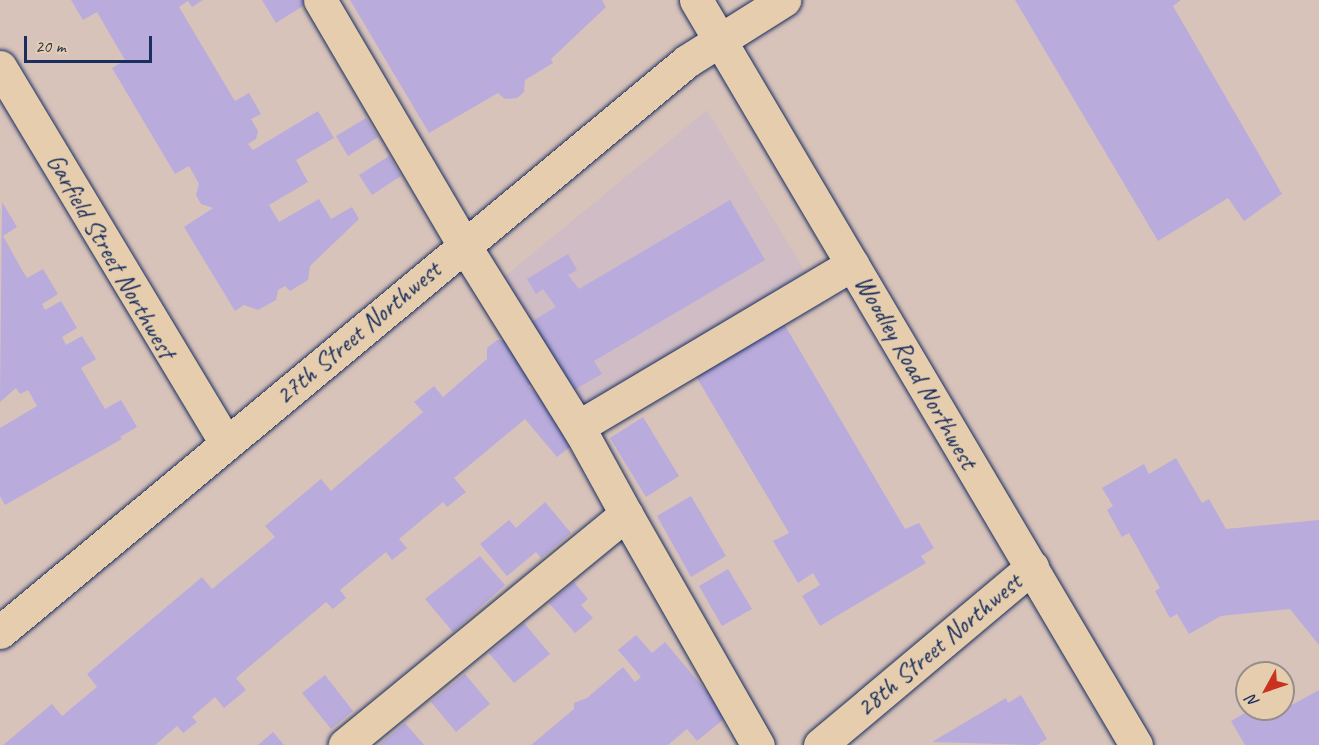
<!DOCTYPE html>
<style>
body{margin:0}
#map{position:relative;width:1319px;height:745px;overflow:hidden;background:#d8c3bb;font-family:Caveat,sans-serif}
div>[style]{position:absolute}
.built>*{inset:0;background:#cfbcc5}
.building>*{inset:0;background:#b9abdb}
.roads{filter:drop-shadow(0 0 2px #1b2f5e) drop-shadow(0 0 2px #1b2f5e)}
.minor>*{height:33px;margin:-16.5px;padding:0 16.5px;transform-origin:16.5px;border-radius:16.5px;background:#e5cdad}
span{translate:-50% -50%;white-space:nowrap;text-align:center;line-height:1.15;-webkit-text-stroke:4.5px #e5cdad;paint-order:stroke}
.street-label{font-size:26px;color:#1b2f5e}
.north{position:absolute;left:1235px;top:661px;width:60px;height:60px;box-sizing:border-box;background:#e5cdad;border:2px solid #948e8d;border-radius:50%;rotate:230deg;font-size:16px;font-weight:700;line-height:24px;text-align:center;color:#1b2f5e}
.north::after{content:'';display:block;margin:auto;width:21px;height:27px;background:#c8321e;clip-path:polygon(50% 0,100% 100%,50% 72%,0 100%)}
.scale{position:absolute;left:24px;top:36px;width:128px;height:27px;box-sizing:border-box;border:3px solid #1b2f5e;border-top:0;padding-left:8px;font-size:18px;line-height:21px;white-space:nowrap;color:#1b2f5e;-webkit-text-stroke:4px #e5cdad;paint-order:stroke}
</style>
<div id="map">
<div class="built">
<i style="clip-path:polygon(707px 110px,812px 283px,580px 417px,499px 281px)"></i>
</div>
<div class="building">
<i style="clip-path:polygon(71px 0,203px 0,192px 7px,188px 1px,179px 7px,233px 98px,235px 101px,249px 93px,261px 114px,251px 119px,258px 131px,256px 139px,248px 144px,253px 150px,318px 111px,334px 138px,296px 160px,308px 182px,269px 205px,279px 222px,319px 199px,331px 219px,352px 207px,359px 219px,310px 266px,308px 280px,290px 291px,285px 286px,278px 290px,276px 300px,258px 310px,244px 305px,235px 311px,184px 227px,213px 208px,201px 204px,196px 195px,199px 184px,189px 166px,175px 174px,112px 68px,125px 60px,97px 12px,83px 20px)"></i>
<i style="clip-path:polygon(262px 0,308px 0,309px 2px,276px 23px)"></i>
<i style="clip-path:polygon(350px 0,602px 0,606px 7px,551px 59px,553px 63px,525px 80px,524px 92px,517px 98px,505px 99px,498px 93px,429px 133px)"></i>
<i style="clip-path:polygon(1015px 0,1181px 0,1173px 6px,1282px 194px,1244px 221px,1228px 198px,1158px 241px)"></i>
<i style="clip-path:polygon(366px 118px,378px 137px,348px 156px,336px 136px)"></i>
<i style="clip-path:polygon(389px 156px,401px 176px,372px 195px,359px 175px)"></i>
<i style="clip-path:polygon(730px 200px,765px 260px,594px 361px,602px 374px,572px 391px,531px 322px,556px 307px,543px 289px,536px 294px,527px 279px,568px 254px,577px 270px,568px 275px,579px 289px)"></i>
<i style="clip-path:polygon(2px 202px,17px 227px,3px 236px,22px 270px,27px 278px,43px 269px,58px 294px,42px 304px,45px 310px,61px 301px,77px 328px,62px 337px,66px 345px,82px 336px,96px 359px,81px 368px,102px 404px,105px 409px,121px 400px,137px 427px,120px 437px,122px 439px,5px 505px,0 496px,0 428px,37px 406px,28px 390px,20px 394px,16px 388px,0 402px)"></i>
<i style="clip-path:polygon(783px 322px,905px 529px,919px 523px,934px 548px,921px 556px,926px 563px,820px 626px,802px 596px,820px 585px,813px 573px,798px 583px,773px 541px,789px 533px,694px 373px)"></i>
<i style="clip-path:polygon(497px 340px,509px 341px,521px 369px,532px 383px,528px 386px,544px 401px,570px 447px,557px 457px,525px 419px,454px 478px,466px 492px,447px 507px,443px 502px,399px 539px,407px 548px,392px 560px,386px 552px,340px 590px,346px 598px,333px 609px,326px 602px,236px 678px,246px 690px,224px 708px,215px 697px,192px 717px,197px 722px,183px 733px,177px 726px,155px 745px,3px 745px,52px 704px,62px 716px,97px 687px,87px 674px,202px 577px,212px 589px,275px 537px,265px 526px,321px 479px,331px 491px,423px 412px,414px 402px,434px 386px,443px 397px,487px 359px,487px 348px)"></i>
<i style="clip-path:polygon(643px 417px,679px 476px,646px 497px,610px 438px)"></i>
<i style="clip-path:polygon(1176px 458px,1202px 503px,1209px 499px,1226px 529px,1319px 520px,1319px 645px,1290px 609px,1221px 616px,1189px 634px,1177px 614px,1170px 618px,1155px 591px,1160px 588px,1129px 533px,1122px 537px,1107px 510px,1113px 506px,1102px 488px,1144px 464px,1149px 474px)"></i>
<i style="clip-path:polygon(691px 496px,726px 556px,691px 577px,657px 516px)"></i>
<i style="clip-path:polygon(545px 502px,571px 533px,541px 558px,536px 552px,507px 576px,480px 544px,509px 520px,516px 528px)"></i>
<i style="clip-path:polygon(480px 556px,505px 585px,453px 632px,425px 599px)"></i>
<i style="clip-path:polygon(728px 569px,752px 609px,722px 626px,699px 586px)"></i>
<i style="clip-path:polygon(574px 582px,588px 599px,581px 605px,593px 618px,575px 633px,549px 603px)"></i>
<i style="clip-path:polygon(524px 623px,550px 654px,514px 683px,489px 653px)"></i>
<i style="clip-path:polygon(636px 635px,652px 653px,665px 642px,707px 692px,714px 687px,730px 714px,697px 741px,687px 729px,668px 745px,531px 745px,574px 709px,574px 703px,587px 698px,623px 667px,635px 682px,641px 677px,618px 650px)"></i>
<i style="clip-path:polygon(465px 674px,490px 704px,456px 732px,431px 702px)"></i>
<i style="clip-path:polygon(325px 675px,353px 711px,331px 729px,302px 693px)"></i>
<i style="clip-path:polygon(1319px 690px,1319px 745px,1245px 745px,1231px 721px,1252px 709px,1271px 709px,1274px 715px)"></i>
<i style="clip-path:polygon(1021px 695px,1047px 739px,1037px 745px,932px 742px,1006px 698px,1008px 703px)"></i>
<i style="clip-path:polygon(405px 723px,424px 745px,379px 745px)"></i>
<i style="clip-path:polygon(273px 732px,284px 745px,258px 745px)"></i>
</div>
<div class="roads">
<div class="minor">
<i style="left:320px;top:0;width:284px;rotate:59.6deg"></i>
<i style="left:464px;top:245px;width:221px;rotate:58deg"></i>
<i style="left:581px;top:432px;width:94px;rotate:61.2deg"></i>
<i style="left:626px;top:514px;width:364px;rotate:140.6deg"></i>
<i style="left:696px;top:0;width:865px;rotate:59.43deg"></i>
<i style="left:0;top:67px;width:437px;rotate:59deg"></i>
<i style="left:578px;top:427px;width:319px;rotate:-30.7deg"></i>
<i style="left:626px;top:514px;width:266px;rotate:60.3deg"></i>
<i style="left:0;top:632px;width:893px;rotate:-39.73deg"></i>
<i style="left:687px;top:61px;width:115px;rotate:-32.2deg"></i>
<i style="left:820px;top:745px;width:277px;rotate:-40deg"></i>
</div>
</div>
<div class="street-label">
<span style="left:111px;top:256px;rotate:60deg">Garfield Street Northwest</span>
<span style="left:358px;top:333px;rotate:-40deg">27th Street Northwest</span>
<span style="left:916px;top:372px;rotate:60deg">Woodley Road Northwest</span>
<span style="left:939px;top:645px;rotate:-40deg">28th Street Northwest</span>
</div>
<div class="north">N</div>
<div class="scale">20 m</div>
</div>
